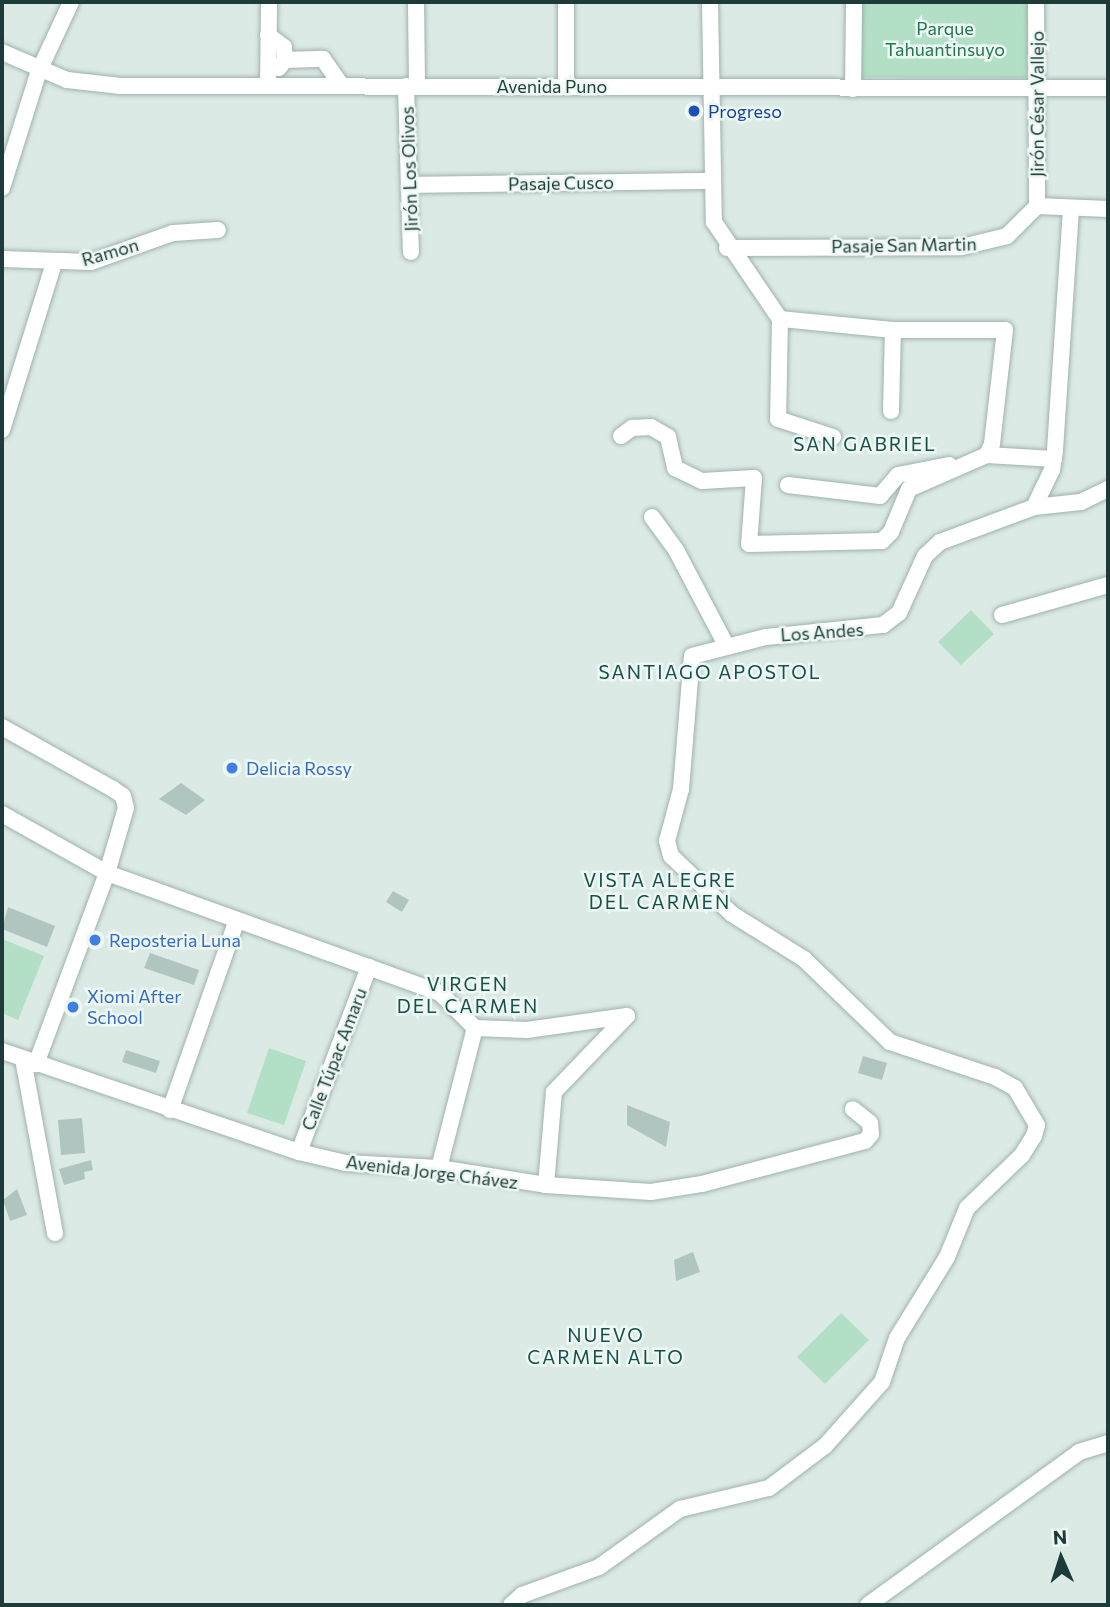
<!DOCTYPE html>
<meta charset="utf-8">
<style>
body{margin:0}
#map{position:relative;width:1110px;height:1607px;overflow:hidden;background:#dceae6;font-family:Commissioner,sans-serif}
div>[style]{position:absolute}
.green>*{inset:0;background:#b2dfc6}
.building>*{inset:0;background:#b1c5c0}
.roads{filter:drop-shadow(0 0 2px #9fb2ae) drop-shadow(0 0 2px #9fb2ae)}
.minor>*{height:16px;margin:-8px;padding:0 8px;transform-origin:8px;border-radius:8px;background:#fff}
.dots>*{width:19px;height:19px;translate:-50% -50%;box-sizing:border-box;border:4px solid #edf7f3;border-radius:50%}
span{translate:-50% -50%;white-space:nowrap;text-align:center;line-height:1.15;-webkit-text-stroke:5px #edf7f3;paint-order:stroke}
.park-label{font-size:18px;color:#237651}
.street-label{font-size:18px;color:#1d3b38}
.transit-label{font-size:18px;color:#164399}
.left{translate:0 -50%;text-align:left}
.shop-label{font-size:18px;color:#366cbe}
.neighbourhood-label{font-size:19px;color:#174f4b;letter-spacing:2px}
.frame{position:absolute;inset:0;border:4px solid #1d3b38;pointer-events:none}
.north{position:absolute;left:1026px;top:1523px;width:70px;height:70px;-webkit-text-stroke:5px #edf7f3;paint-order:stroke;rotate:357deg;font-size:19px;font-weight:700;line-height:28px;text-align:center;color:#1d3b38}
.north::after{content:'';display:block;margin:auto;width:24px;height:32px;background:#1d3b38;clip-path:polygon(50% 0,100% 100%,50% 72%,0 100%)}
</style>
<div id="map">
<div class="green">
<i style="clip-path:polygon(860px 2px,1030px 2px,1030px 78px,860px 77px)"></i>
<i style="clip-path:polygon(971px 610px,994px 634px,961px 665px,938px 642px)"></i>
<i style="clip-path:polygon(2px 939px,44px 956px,18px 1020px,2px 1013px)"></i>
<i style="clip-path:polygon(269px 1048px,306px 1061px,284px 1125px,247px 1113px)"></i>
<i style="clip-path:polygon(841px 1313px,869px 1340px,825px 1384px,797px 1357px)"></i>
</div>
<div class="building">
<i style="clip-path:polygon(181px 783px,205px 800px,186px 815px,159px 799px)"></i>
<i style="clip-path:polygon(393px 891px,409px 900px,402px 912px,386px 902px)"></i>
<i style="clip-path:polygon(8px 907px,55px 926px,47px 947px,2px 929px)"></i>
<i style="clip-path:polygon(150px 953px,199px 970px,194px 985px,144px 968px)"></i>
<i style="clip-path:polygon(126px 1050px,160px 1061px,156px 1073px,122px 1062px)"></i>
<i style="clip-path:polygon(863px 1056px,887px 1063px,882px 1080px,858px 1073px)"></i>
<i style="clip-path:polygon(627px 1105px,670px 1122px,666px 1147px,627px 1125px)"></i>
<i style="clip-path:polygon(82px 1118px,85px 1153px,61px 1155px,58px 1120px)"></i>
<i style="clip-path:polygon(91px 1160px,93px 1170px,84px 1172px,85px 1179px,64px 1185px,59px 1169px)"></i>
<i style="clip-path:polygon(17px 1189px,27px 1215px,10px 1221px,3px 1200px)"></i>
<i style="clip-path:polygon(693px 1252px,700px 1272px,676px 1281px,674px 1260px)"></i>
</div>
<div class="roads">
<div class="minor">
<i style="left:416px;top:2px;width:84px;rotate:89.3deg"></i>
<i style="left:710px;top:2px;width:220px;rotate:89deg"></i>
<i style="left:714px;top:222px;width:117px;rotate:55.8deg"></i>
<i style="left:1036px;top:2px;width:204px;rotate:89.7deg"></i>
<i style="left:268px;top:35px;width:20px;rotate:37deg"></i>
<i style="left:284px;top:47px;width:13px;rotate:86deg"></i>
<i style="left:285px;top:60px;width:10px;rotate:127deg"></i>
<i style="left:2px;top:52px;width:71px;rotate:23.3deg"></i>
<i style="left:67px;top:80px;width:54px;rotate:6.3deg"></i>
<i style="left:121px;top:86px;width:987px;rotate:0.12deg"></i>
<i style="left:285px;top:60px;width:38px;rotate:-2deg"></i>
<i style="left:323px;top:59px;width:33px;rotate:55deg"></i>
<i style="left:268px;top:86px;width:84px;rotate:-89.3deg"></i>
<i style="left:406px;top:86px;width:166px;rotate:88.3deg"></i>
<i style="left:566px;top:86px;width:84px;rotate:-90deg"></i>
<i style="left:853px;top:89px;width:87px;rotate:-89.3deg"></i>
<i style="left:410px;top:185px;width:301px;rotate:-0.8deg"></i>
<i style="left:2px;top:188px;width:123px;rotate:-72.5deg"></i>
<i style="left:39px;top:71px;width:76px;rotate:-65.1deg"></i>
<i style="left:727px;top:248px;width:235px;rotate:-0.2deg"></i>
<i style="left:962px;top:247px;width:46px;rotate:-13.7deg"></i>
<i style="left:1007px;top:236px;width:42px;rotate:-45deg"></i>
<i style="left:1037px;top:206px;width:71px;rotate:2.4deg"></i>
<i style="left:2px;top:259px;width:89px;rotate:1.9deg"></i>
<i style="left:91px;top:262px;width:87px;rotate:-19.5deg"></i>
<i style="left:173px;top:233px;width:45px;rotate:-3.8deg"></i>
<i style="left:780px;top:319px;width:100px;rotate:91.1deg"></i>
<i style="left:778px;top:419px;width:58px;rotate:18.1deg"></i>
<i style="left:891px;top:411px;width:81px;rotate:-88.6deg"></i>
<i style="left:2px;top:430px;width:175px;rotate:-72.7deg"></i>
<i style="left:621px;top:436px;width:14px;rotate:-36deg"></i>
<i style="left:632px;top:428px;width:19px;rotate:-3deg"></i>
<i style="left:651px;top:427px;width:20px;rotate:30deg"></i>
<i style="left:668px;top:437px;width:32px;rotate:77deg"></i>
<i style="left:675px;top:468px;width:30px;rotate:26deg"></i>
<i style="left:702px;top:481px;width:52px;rotate:-3.3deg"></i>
<i style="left:754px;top:478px;width:66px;rotate:94.3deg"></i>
<i style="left:749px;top:544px;width:133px;rotate:-1.3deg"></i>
<i style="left:882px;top:541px;width:13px;rotate:-45deg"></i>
<i style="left:891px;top:532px;width:47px;rotate:-67.3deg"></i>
<i style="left:909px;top:489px;width:85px;rotate:-23.6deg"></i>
<i style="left:987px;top:455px;width:12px;rotate:-66deg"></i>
<i style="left:992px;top:444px;width:115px;rotate:-83.5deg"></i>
<i style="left:1005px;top:330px;width:112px;rotate:180deg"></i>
<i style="left:893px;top:330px;width:114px;rotate:-174.4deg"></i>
<i style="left:987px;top:455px;width:67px;rotate:3.4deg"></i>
<i style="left:788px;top:485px;width:93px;rotate:6.8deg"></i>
<i style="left:880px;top:496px;width:28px;rotate:-49deg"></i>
<i style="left:898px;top:475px;width:52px;rotate:-11.1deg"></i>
<i style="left:1034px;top:507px;width:47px;rotate:-6.1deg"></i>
<i style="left:1081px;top:502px;width:30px;rotate:-26deg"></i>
<i style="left:652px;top:517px;width:41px;rotate:54deg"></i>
<i style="left:676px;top:550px;width:107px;rotate:62.2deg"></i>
<i style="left:1002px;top:615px;width:110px;rotate:-15.8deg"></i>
<i style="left:2px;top:727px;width:127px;rotate:29.2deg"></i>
<i style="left:113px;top:789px;width:12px;rotate:35deg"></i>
<i style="left:123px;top:796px;width:12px;rotate:76deg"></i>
<i style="left:126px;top:808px;width:68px;rotate:106.3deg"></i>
<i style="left:107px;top:873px;width:204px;rotate:110.4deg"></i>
<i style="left:2px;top:814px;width:120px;rotate:29.3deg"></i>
<i style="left:107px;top:873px;width:354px;rotate:19.8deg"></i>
<i style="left:440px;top:993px;width:49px;rotate:45deg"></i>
<i style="left:475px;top:1028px;width:52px;rotate:2.2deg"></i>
<i style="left:527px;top:1030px;width:101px;rotate:-8deg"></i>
<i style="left:2px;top:1051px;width:314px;rotate:18.8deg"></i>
<i style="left:299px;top:1152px;width:48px;rotate:13.2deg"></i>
<i style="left:346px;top:1163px;width:93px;rotate:3.1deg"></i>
<i style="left:439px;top:1168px;width:108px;rotate:9deg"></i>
<i style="left:546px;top:1185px;width:105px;rotate:3.8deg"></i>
<i style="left:651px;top:1192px;width:52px;rotate:-8.9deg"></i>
<i style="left:702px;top:1184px;width:169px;rotate:-14.8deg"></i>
<i style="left:865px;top:1141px;width:9px;rotate:-49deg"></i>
<i style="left:871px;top:1134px;width:11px;rotate:-95deg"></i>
<i style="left:870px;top:1123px;width:22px;rotate:-141deg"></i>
<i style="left:23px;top:1059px;width:177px;rotate:79.6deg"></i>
<i style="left:170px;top:1110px;width:201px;rotate:-70.6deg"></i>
<i style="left:299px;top:1152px;width:198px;rotate:-69.3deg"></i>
<i style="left:439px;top:1168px;width:145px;rotate:-75.6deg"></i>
<i style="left:546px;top:1185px;width:93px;rotate:-85.1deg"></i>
<i style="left:554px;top:1092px;width:105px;rotate:-46.2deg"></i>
<i style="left:511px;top:1605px;width:15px;rotate:-42deg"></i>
<i style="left:522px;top:1595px;width:82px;rotate:-20deg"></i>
<i style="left:599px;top:1567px;width:100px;rotate:-35.6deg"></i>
<i style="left:680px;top:1509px;width:91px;rotate:-13.3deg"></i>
<i style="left:769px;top:1488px;width:70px;rotate:-36.9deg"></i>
<i style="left:825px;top:1446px;width:86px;rotate:-48.3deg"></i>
<i style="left:882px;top:1382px;width:46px;rotate:-71.2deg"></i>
<i style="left:897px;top:1338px;width:95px;rotate:-58.3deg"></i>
<i style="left:947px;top:1257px;width:53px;rotate:-67.8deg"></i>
<i style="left:967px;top:1208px;width:76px;rotate:-43.9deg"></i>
<i style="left:1022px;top:1155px;width:22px;rotate:-58deg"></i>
<i style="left:1034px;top:1136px;width:11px;rotate:-75deg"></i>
<i style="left:1037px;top:1125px;width:43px;rotate:-120.7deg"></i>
<i style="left:1015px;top:1088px;width:23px;rotate:-151deg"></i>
<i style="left:995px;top:1077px;width:111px;rotate:-161.6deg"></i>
<i style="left:890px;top:1042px;width:120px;rotate:-136deg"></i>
<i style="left:804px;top:959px;width:85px;rotate:-148deg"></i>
<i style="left:732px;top:914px;width:84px;rotate:-136.4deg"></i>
<i style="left:671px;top:856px;width:16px;rotate:-105deg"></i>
<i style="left:667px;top:841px;width:54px;rotate:-74.9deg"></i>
<i style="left:681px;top:789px;width:133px;rotate:-85.3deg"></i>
<i style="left:692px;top:656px;width:76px;rotate:-14.4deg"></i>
<i style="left:766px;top:637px;width:118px;rotate:-5.9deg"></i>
<i style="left:883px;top:625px;width:20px;rotate:-37deg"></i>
<i style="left:899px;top:613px;width:63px;rotate:-65.5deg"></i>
<i style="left:925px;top:556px;width:21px;rotate:-43deg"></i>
<i style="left:940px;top:542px;width:100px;rotate:-20.4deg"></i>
<i style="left:1034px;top:507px;width:41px;rotate:-64.1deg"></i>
<i style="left:1052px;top:470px;width:20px;rotate:-81deg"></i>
<i style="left:1055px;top:450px;width:242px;rotate:-86.2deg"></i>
<i style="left:868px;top:1605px;width:261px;rotate:-35.9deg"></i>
<i style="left:1079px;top:1452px;width:30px;rotate:-17deg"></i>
</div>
</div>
<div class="dots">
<i style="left:694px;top:111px;background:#1a4fb4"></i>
<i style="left:232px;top:768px;background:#3f7fe0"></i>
<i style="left:95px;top:940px;background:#3f7fe0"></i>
<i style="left:73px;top:1007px;background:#3f7fe0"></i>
</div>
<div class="park-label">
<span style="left:945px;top:39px">Parque<br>Tahuantinsuyo</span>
</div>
<div class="street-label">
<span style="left:552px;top:86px">Avenida Puno</span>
<span style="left:1037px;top:104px;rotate:-90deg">Jirón César Vallejo</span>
<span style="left:409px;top:169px;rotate:-92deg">Jirón Los Olivos</span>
<span style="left:561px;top:183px;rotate:-1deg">Pasaje Cusco</span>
<span style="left:904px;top:245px;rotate:-1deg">Pasaje San Martin</span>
<span style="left:110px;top:252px;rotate:-16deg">Ramon</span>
<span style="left:822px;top:632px;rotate:-4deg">Los Andes</span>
<span style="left:334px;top:1059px;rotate:-69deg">Calle Túpac Amaru</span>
<span style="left:432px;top:1172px;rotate:7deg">Avenida Jorge Chávez</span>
</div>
<div class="transit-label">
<span class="left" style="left:708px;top:111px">Progreso</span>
</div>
<div class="shop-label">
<span class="left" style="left:246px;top:768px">Delicia Rossy</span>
<span class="left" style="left:109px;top:940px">Reposteria Luna</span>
<span class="left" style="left:87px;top:1007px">Xiomi After<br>School</span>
</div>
<div class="neighbourhood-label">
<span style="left:865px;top:444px">SAN GABRIEL</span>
<span style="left:710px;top:672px">SANTIAGO APOSTOL</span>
<span style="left:660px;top:891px">VISTA ALEGRE<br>DEL CARMEN</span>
<span style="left:468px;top:995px">VIRGEN<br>DEL CARMEN</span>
<span style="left:606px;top:1346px">NUEVO<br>CARMEN ALTO</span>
</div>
<div class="frame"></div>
<div class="north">N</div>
</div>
